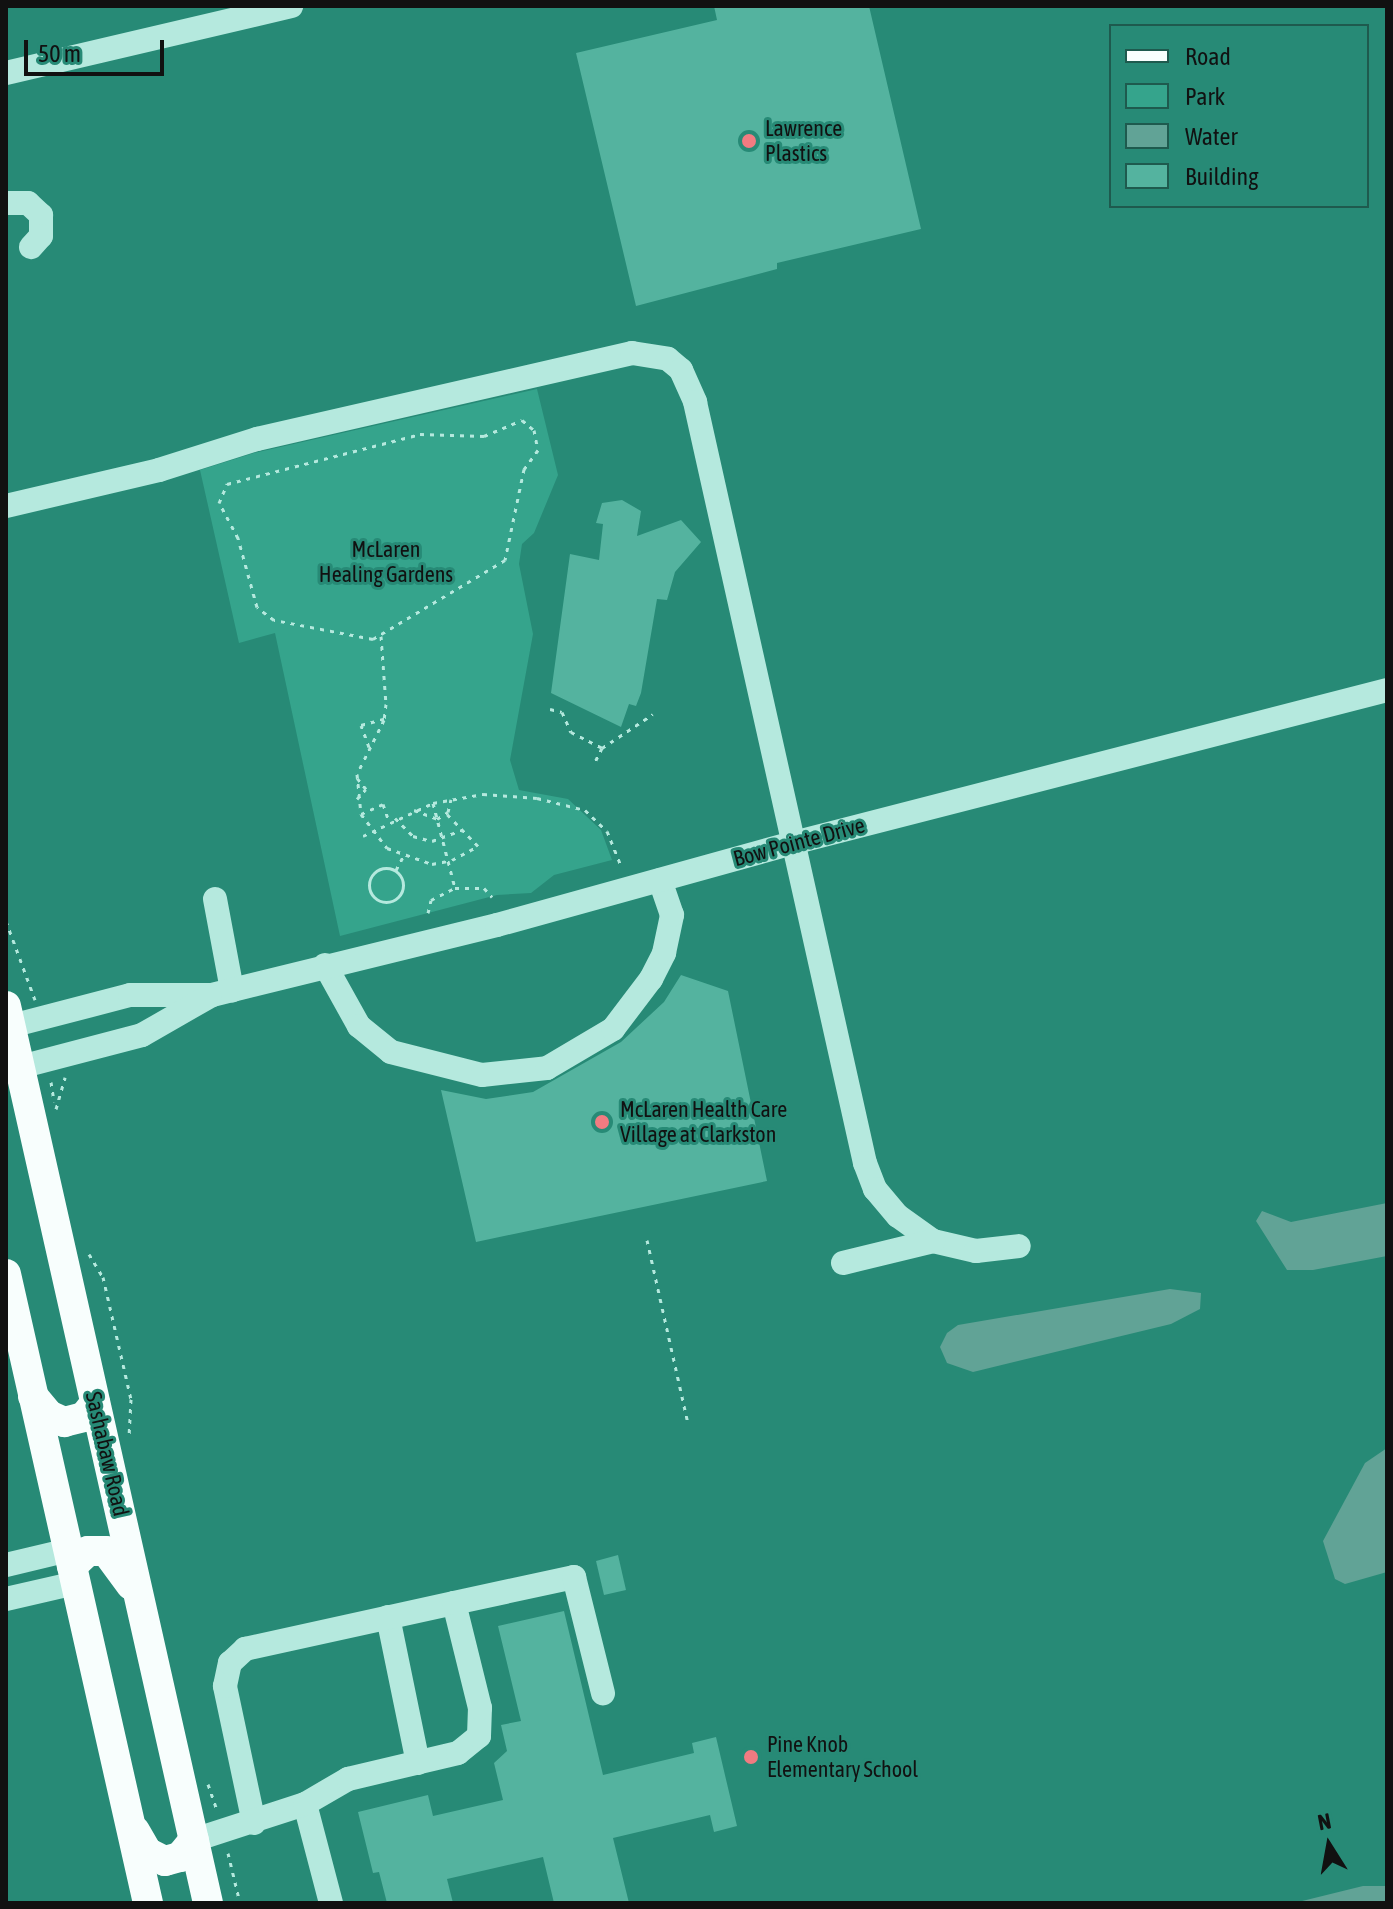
<!DOCTYPE html>
<style>
body{margin:0}
#map{position:relative;width:1393px;height:1909px;overflow:hidden;background:#278a76;font-family:"Asap Condensed",sans-serif}
div>[style]{position:absolute}
.green>*{inset:0;background:#35a48c}
.water>*{inset:0;background:#61a396}
.building>*{inset:0;background:#54b39f}
.path>*{height:3px;margin-top:-1.5px;transform-origin:0;background:repeating-linear-gradient(90deg,#b5e9de 0 4px,transparent 0 10px)}
.path>.ring{margin:-1.5px;padding:0;box-sizing:content-box;background:none;border:3px solid #b5e9de;border-radius:50%}
.minor>*{height:24px;margin:-12px;padding:0 12px;transform-origin:12px;border-radius:12px;background:#b5e9de}
.major>*{height:30px;margin:-15px;padding:0 15px;transform-origin:15px;border-radius:15px;background:#f8fefd}
.dots>*{width:22px;height:22px;translate:-50% -50%;box-sizing:border-box;border:4px solid #278a76;border-radius:50%}
span{translate:-50% -50%;white-space:nowrap;text-align:center;line-height:1.15;-webkit-text-stroke:6px #278a76;paint-order:stroke}
.poi-label{font-size:22px;color:#111}
.left{translate:0 -50%;text-align:left}
.park-label{font-size:22px;color:#111}
.street-label{font-size:22px;color:#111}
.frame{position:absolute;inset:0;border:8px solid #111;pointer-events:none}
.legend{position:absolute;left:1109px;top:24px;width:260px;height:184px;box-sizing:border-box;background:#278a76;border:2px solid #1e5a4e;margin:0;padding:10px 14px;list-style:none;font-size:24px;color:#111}
.legend li{display:flex;align-items:center;gap:16px;height:40px}
.legend b{width:40px;border:2px solid #1e5a4e}
.north{position:absolute;left:1289px;top:1805px;width:80px;height:80px;-webkit-text-stroke:6px #278a76;paint-order:stroke;rotate:349deg;font-size:22px;font-weight:700;line-height:32px;text-align:center;color:#111}
.north::after{content:'';display:block;margin:auto;width:28px;height:36px;background:#111;clip-path:polygon(50% 0,100% 100%,50% 72%,0 100%)}
.scale{position:absolute;left:24px;top:40px;width:140px;height:36px;box-sizing:border-box;border:4px solid #111;border-top:0;padding-left:10px;font-size:24px;line-height:28px;white-space:nowrap;color:#111;-webkit-text-stroke:6px #278a76;paint-order:stroke}
</style>
<div id="map">
<div class="green">
<i style="clip-path:polygon(537px 389px,558px 475px,534px 533px,522px 544px,519px 564px,533px 634px,510px 760px,519px 790px,568px 799px,601px 830px,612px 860px,554px 875px,531px 893px,497px 895px,340px 936px,275px 633px,239px 643px,200px 470px,254px 453px)"></i>
</div>
<div class="water">
<i style="clip-path:polygon(1387px 1203px,1387px 1256px,1313px 1270px,1287px 1270px,1256px 1221px,1262px 1211px,1291px 1222px)"></i>
<i style="clip-path:polygon(1170px 1289px,1201px 1293px,1200px 1309px,1171px 1324px,973px 1372px,947px 1363px,940px 1347px,947px 1333px,958px 1325px)"></i>
<i style="clip-path:polygon(1387px 1448px,1387px 1572px,1345px 1584px,1335px 1579px,1323px 1541px,1365px 1463px)"></i>
<i style="clip-path:polygon(1363px 1886px,1387px 1886px,1387px 1903px,1294px 1903px)"></i>
</div>
<div class="building">
<i style="clip-path:polygon(714px 6px,869px 6px,921px 229px,777px 263px,777px 269px,636px 306px,576px 53px,717px 20px)"></i>
<i style="clip-path:polygon(622px 500px,641px 511px,637px 536px,681px 520px,701px 542px,675px 572px,667px 600px,657px 599px,641px 693px,636px 706px,629px 704px,621px 727px,551px 693px,570px 554px,599px 560px,603px 524px,596px 523px,602px 503px)"></i>
<i style="clip-path:polygon(681px 975px,728px 991px,767px 1181px,476px 1242px,441px 1090px,486px 1099px,533px 1092px,621px 1042px,664px 1002px)"></i>
<i style="clip-path:polygon(618px 1555px,626px 1590px,604px 1595px,596px 1561px)"></i>
<i style="clip-path:polygon(564px 1611px,603px 1775px,694px 1753px,692px 1743px,716px 1737px,737px 1826px,714px 1832px,710px 1815px,613px 1838px,629px 1903px,554px 1903px,543px 1857px,447px 1879px,453px 1903px,387px 1903px,379px 1872px,373px 1873px,358px 1812px,428px 1795px,433px 1816px,503px 1800px,494px 1763px,507px 1751px,501px 1725px,521px 1721px,498px 1626px)"></i>
</div>
<div class="path">
<i style="left:522px;top:420px;width:16px;rotate:40deg"></i>
<i style="left:534px;top:430px;width:20px;rotate:79deg"></i>
<i style="left:538px;top:450px;width:24px;rotate:126deg"></i>
<i style="left:524px;top:469px;width:93px;rotate:101.8deg"></i>
<i style="left:505px;top:560px;width:154px;rotate:149.1deg"></i>
<i style="left:373px;top:639px;width:101px;rotate:-169.1deg"></i>
<i style="left:274px;top:620px;width:21px;rotate:-143deg"></i>
<i style="left:257px;top:607px;width:72px;rotate:-105.4deg"></i>
<i style="left:238px;top:538px;width:40px;rotate:-118deg"></i>
<i style="left:219px;top:503px;width:21px;rotate:-67deg"></i>
<i style="left:227px;top:484px;width:199px;rotate:-14.5deg"></i>
<i style="left:420px;top:434px;width:64px;rotate:1.8deg"></i>
<i style="left:484px;top:436px;width:41px;rotate:-22.8deg"></i>
<i style="left:381px;top:636px;width:68px;rotate:85.8deg"></i>
<i style="left:386px;top:704px;width:16px;rotate:97deg"></i>
<i style="left:384px;top:720px;width:60px;rotate:116.6deg"></i>
<i style="left:357px;top:774px;width:40px;rotate:84.3deg"></i>
<i style="left:361px;top:814px;width:43px;rotate:52.6deg"></i>
<i style="left:387px;top:848px;width:48px;rotate:19.6deg"></i>
<i style="left:432px;top:864px;width:20px;rotate:-11deg"></i>
<i style="left:452px;top:860px;width:30px;rotate:-28deg"></i>
<i style="left:478px;top:846px;width:45px;rotate:-134.1deg"></i>
<i style="left:550px;top:709px;width:12px;rotate:14deg"></i>
<i style="left:562px;top:712px;width:22px;rotate:66deg"></i>
<i style="left:571px;top:732px;width:35px;rotate:27deg"></i>
<i style="left:602px;top:748px;width:16px;rotate:117deg"></i>
<i style="left:369px;top:747px;width:23px;rotate:-110deg"></i>
<i style="left:361px;top:725px;width:24px;rotate:-15deg"></i>
<i style="left:602px;top:748px;width:61px;rotate:-33.7deg"></i>
<i style="left:357px;top:799px;width:13px;rotate:-48deg"></i>
<i style="left:366px;top:789px;width:14px;rotate:-129deg"></i>
<i style="left:433px;top:803px;width:88px;rotate:75.5deg"></i>
<i style="left:414px;top:810px;width:25px;rotate:21deg"></i>
<i style="left:437px;top:819px;width:13px;rotate:-32deg"></i>
<i style="left:448px;top:812px;width:13px;rotate:-77deg"></i>
<i style="left:361px;top:814px;width:24px;rotate:-24deg"></i>
<i style="left:383px;top:804px;width:18px;rotate:71deg"></i>
<i style="left:395px;top:818px;width:25px;rotate:45deg"></i>
<i style="left:413px;top:836px;width:20px;rotate:15deg"></i>
<i style="left:432px;top:841px;width:33px;rotate:-20deg"></i>
<i style="left:363px;top:836px;width:77px;rotate:-25.2deg"></i>
<i style="left:433px;top:803px;width:51px;rotate:-10.2deg"></i>
<i style="left:483px;top:794px;width:54px;rotate:4.2deg"></i>
<i style="left:537px;top:798px;width:49px;rotate:14deg"></i>
<i style="left:585px;top:810px;width:30px;rotate:44deg"></i>
<i style="left:607px;top:831px;width:35px;rotate:68deg"></i>
<i class="ring" style="left:369px;top:868px;width:31px;height:31px"></i>
<i style="left:396px;top:870px;width:15px;rotate:-62deg"></i>
<i style="left:428px;top:913px;width:13px;rotate:-77deg"></i>
<i style="left:431px;top:900px;width:27px;rotate:-27deg"></i>
<i style="left:455px;top:888px;width:29px"></i>
<i style="left:484px;top:888px;width:12px;rotate:48deg"></i>
<i style="left:6px;top:921px;width:84px;rotate:69.8deg"></i>
<i style="left:51px;top:1082px;width:20px;rotate:81deg"></i>
<i style="left:56px;top:1109px;width:33px;rotate:-74deg"></i>
<i style="left:647px;top:1240px;width:188px;rotate:77.4deg"></i>
<i style="left:89px;top:1254px;width:27px;rotate:59deg"></i>
<i style="left:103px;top:1277px;width:125px;rotate:77.1deg"></i>
<i style="left:131px;top:1399px;width:35px;rotate:93deg"></i>
<i style="left:208px;top:1784px;width:28px;rotate:71deg"></i>
<i style="left:228px;top:1853px;width:51px;rotate:76.5deg"></i>
</div>
<div class="minor">
<i style="left:6px;top:73px;width:293px;rotate:-13.2deg"></i>
<i style="left:6px;top:203px;width:22px"></i>
<i style="left:28px;top:203px;width:18px;rotate:43deg"></i>
<i style="left:41px;top:215px;width:21px;rotate:90deg"></i>
<i style="left:41px;top:236px;width:15px;rotate:132deg"></i>
<i style="left:6px;top:506px;width:157px;rotate:-13.2deg"></i>
<i style="left:159px;top:470px;width:103px;rotate:-17.6deg"></i>
<i style="left:257px;top:439px;width:385px;rotate:-12.9deg"></i>
<i style="left:632px;top:353px;width:36px;rotate:9deg"></i>
<i style="left:668px;top:359px;width:17px;rotate:40deg"></i>
<i style="left:681px;top:370px;width:35px;rotate:66deg"></i>
<i style="left:695px;top:402px;width:780px;rotate:77.41deg"></i>
<i style="left:865px;top:1163px;width:28px;rotate:69deg"></i>
<i style="left:875px;top:1189px;width:35px;rotate:50deg"></i>
<i style="left:898px;top:1216px;width:43px;rotate:35.5deg"></i>
<i style="left:933px;top:1241px;width:44px;rotate:13.1deg"></i>
<i style="left:976px;top:1251px;width:43px;rotate:-6.6deg"></i>
<i style="left:215px;top:899px;width:93px;rotate:79.4deg"></i>
<i style="left:325px;top:965px;width:70px;rotate:60.9deg"></i>
<i style="left:359px;top:1026px;width:41px;rotate:39.1deg"></i>
<i style="left:391px;top:1052px;width:94px;rotate:14.2deg"></i>
<i style="left:482px;top:1075px;width:65px;rotate:-6.1deg"></i>
<i style="left:547px;top:1068px;width:77px;rotate:-30.6deg"></i>
<i style="left:613px;top:1029px;width:63px;rotate:-52.8deg"></i>
<i style="left:651px;top:979px;width:29px;rotate:-63deg"></i>
<i style="left:664px;top:953px;width:39px;rotate:-78deg"></i>
<i style="left:672px;top:915px;width:37px;rotate:-109deg"></i>
<i style="left:11px;top:1026px;width:123px;rotate:-14.6deg"></i>
<i style="left:130px;top:995px;width:82px"></i>
<i style="left:212px;top:995px;width:293px;rotate:-13.8deg"></i>
<i style="left:497px;top:925px;width:307px;rotate:-15.5deg"></i>
<i style="left:793px;top:843px;width:613px;rotate:-14.44deg"></i>
<i style="left:20px;top:1067px;width:126px;rotate:-14.7deg"></i>
<i style="left:142px;top:1035px;width:78px;rotate:-29.8deg"></i>
<i style="left:843px;top:1263px;width:93px;rotate:-13.7deg"></i>
<i style="left:6px;top:1565px;width:65px;rotate:-13.4deg"></i>
<i style="left:6px;top:1599px;width:72px;rotate:-12.9deg"></i>
<i style="left:388px;top:1617px;width:149px;rotate:78.4deg"></i>
<i style="left:305px;top:1804px;width:102px;rotate:75.3deg"></i>
<i style="left:254px;top:1823px;width:140px;rotate:-102deg"></i>
<i style="left:225px;top:1686px;width:24px;rotate:-78deg"></i>
<i style="left:230px;top:1663px;width:21px;rotate:-43deg"></i>
<i style="left:245px;top:1649px;width:214px;rotate:-12.4deg"></i>
<i style="left:194px;top:1840px;width:117px;rotate:-18deg"></i>
<i style="left:305px;top:1804px;width:50px;rotate:-30.2deg"></i>
<i style="left:348px;top:1779px;width:113px;rotate:-13.3deg"></i>
<i style="left:458px;top:1753px;width:27px;rotate:-39deg"></i>
<i style="left:479px;top:1736px;width:28px;rotate:-88deg"></i>
<i style="left:480px;top:1708px;width:108px;rotate:-103.9deg"></i>
<i style="left:454px;top:1603px;width:123px;rotate:-12.2deg"></i>
<i style="left:574px;top:1577px;width:120px;rotate:76deg"></i>
</div>
<div class="major">
<i style="left:6px;top:1006px;width:919px;rotate:77.31deg"></i>
<i style="left:6px;top:1274px;width:645px;rotate:77.28deg"></i>
<i style="left:33px;top:1396px;width:25px;rotate:50deg"></i>
<i style="left:49px;top:1415px;width:17px;rotate:25deg"></i>
<i style="left:64px;top:1422px;width:21px;rotate:-14deg"></i>
<i style="left:84px;top:1417px;width:18px;rotate:-52deg"></i>
<i style="left:72px;top:1566px;width:22px;rotate:-43deg"></i>
<i style="left:88px;top:1551px;width:18px"></i>
<i style="left:106px;top:1551px;width:42px;rotate:53.7deg"></i>
<i style="left:135px;top:1831px;width:24px;rotate:60deg"></i>
<i style="left:147px;top:1852px;width:20px;rotate:27deg"></i>
<i style="left:165px;top:1861px;width:16px;rotate:-15deg"></i>
<i style="left:180px;top:1857px;width:22px;rotate:-51deg"></i>
</div>
<div class="dots">
<i style="left:749px;top:141px;background:#f17b81"></i>
<i style="left:602px;top:1122px;background:#f17b81"></i>
<i style="left:751px;top:1757px;background:#f17b81"></i>
</div>
<div class="poi-label">
<span class="left" style="left:765px;top:141px">Lawrence<br>Plastics</span>
<span class="left" style="left:620px;top:1122px">McLaren Health Care<br>Village at Clarkston</span>
<span class="left" style="left:767px;top:1757px">Pine Knob<br>Elementary School</span>
</div>
<div class="park-label">
<span style="left:386px;top:562px">McLaren<br>Healing Gardens</span>
</div>
<div class="street-label">
<span style="left:799px;top:842px;rotate:-15deg">Bow Pointe Drive</span>
<span style="left:107px;top:1454px;rotate:77deg">Sashabaw Road</span>
</div>
<div class="frame"></div>
<ul class="legend">
<li><b style="height:10px;background:#f8fefd"></b>Road</li>
<li><b style="height:22px;background:#35a48c"></b>Park</li>
<li><b style="height:22px;background:#61a396"></b>Water</li>
<li><b style="height:22px;background:#54b39f"></b>Building</li>
</ul>
<div class="north">N</div>
<div class="scale">50 m</div>
</div>
